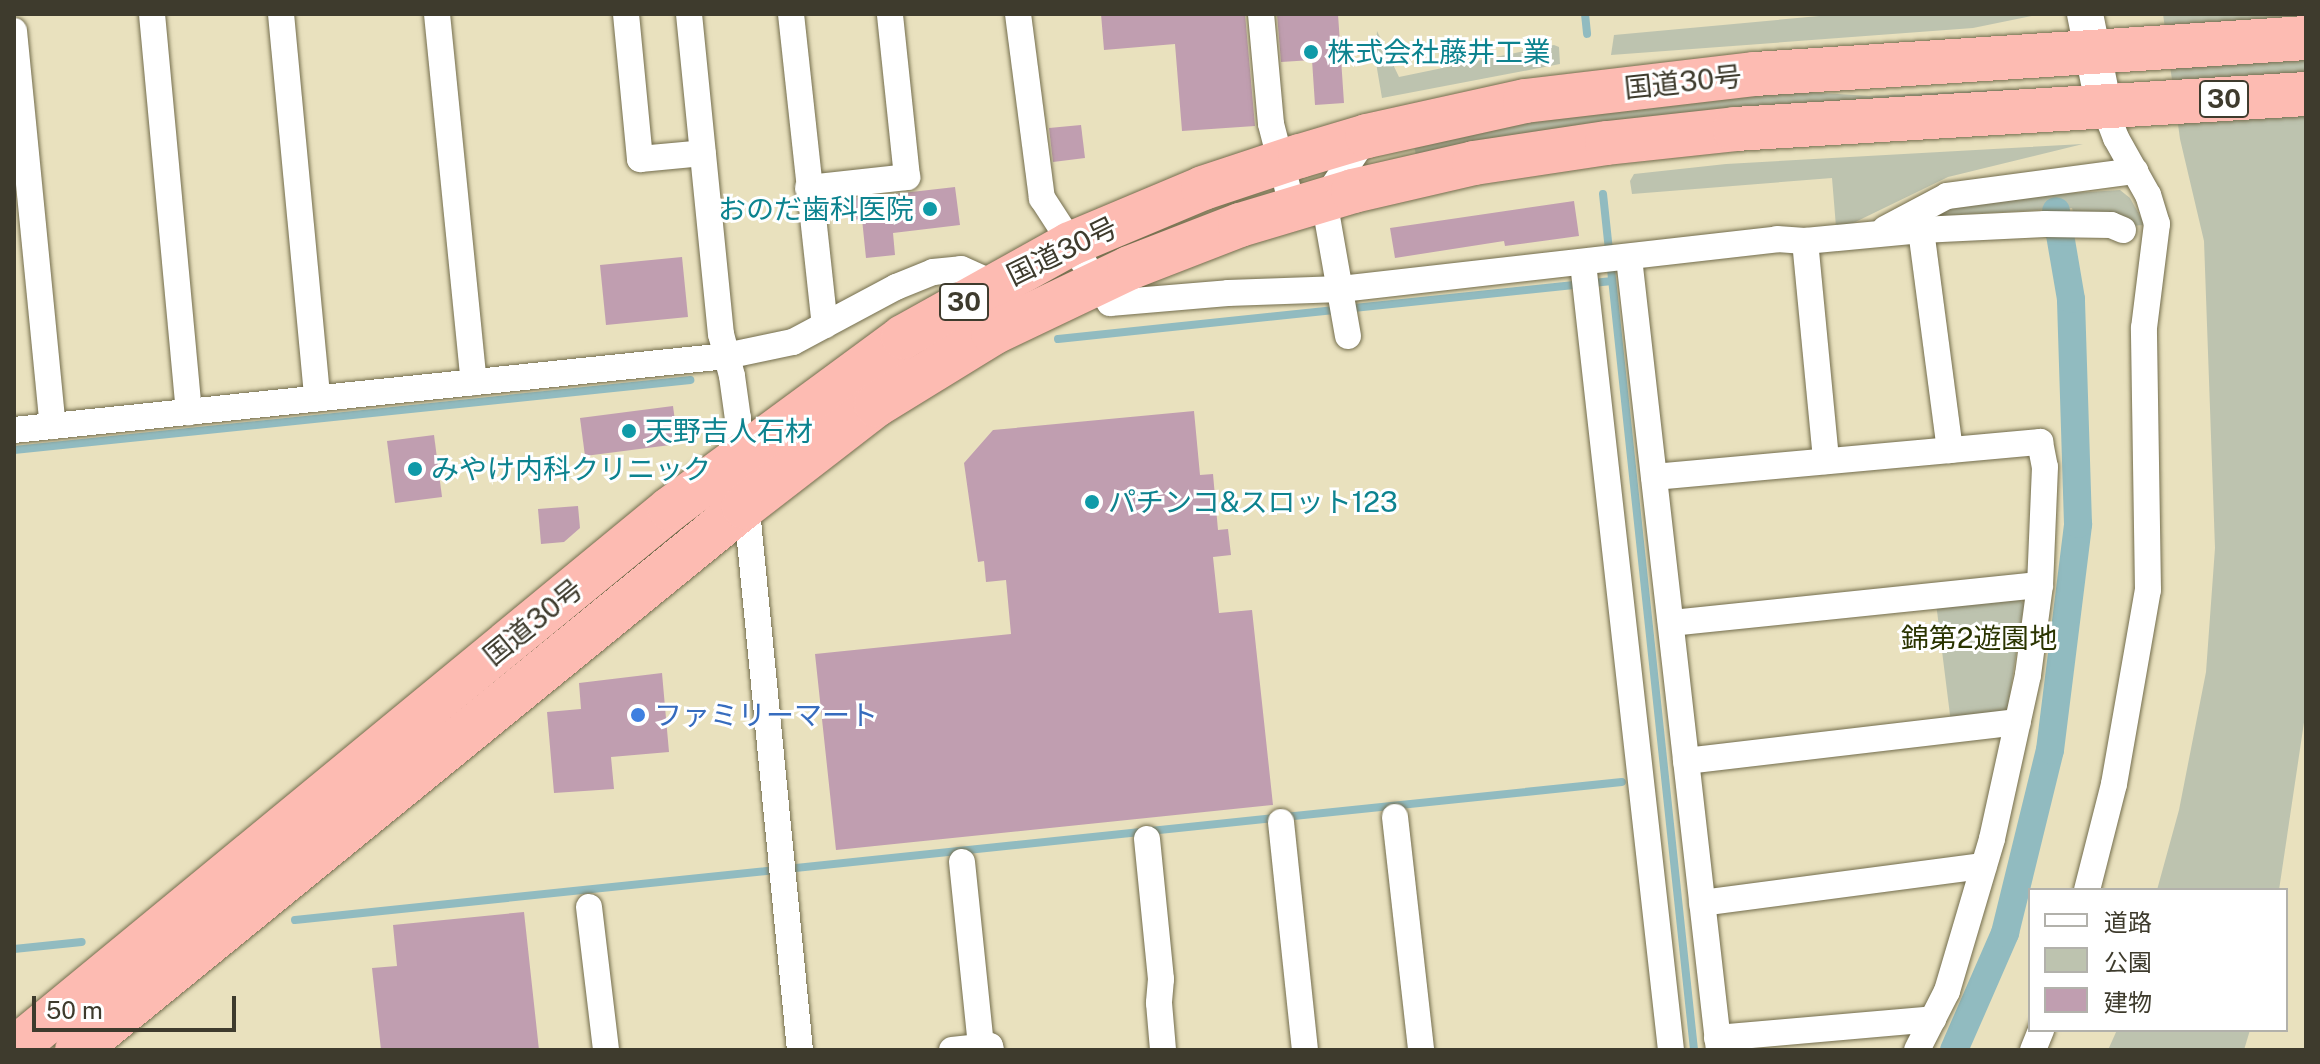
<!DOCTYPE html>
<meta charset="utf-8">
<style>
body{margin:0}
#map{position:relative;width:2320px;height:1064px;overflow:hidden;background:#e9e1be;font-family:"Public Sans","Noto Sans JP",sans-serif}
div>[style]{position:absolute}
.green>*{inset:0;background:#bdc3af}
.stream>*{height:8px;margin:-4px;padding:0 4px;transform-origin:4px;border-radius:4px;background:#91bbc0}
.canal>*{height:28px;margin:-14px;padding:0 14px;transform-origin:14px;border-radius:14px;background:#91bbc0}
.building>*{inset:0;background:#c09eb0}
.roads{filter:drop-shadow(0 0 2px #736d4d) drop-shadow(0 0 2px #736d4d)}
.street>*{height:26px;margin:-13px;padding:0 13px;transform-origin:13px;border-radius:13px;background:#fff}
.secondary>*{height:36px;margin:-18px;padding:0 18px;transform-origin:18px;border-radius:18px;background:#fff}
.highway>*{height:44px;margin:-22px;padding:0 22px;transform-origin:22px;border-radius:22px;background:#fdbbb2}
.dots>*{width:22px;height:22px;translate:-50% -50%;box-sizing:border-box;border:4px solid #fff;border-radius:50%}
span{translate:-50% -50%;white-space:nowrap;text-align:center;line-height:1.15;-webkit-text-stroke:6px #fff;paint-order:stroke}
.shield-label span{padding:2px 6px;background:#fff;border:2px solid;border-radius:6px;-webkit-text-stroke-width:0}
.shield-label{font-size:26px;color:#3e3b2d;font-weight:700}
.culture-label{font-size:28px;color:#0d838f}
.left{translate:0 -50%;text-align:left}
.right{translate:-100% -50%;text-align:right}
.street-label{font-size:28px;color:#3e3b2d}
.park-label{font-size:28px;color:#2a3400}
.shop-label{font-size:28px;color:#366cbe}
.frame{position:absolute;inset:0;border:16px solid #3e3b2d;pointer-events:none}
.legend{position:absolute;left:2028px;top:888px;width:260px;height:144px;box-sizing:border-box;background:#fff;border:2px solid #b2b1ab;margin:0;padding:10px 14px;list-style:none;font-size:24px;color:#3e3b2d}
.legend li{display:flex;align-items:center;gap:16px;height:40px}
.legend b{width:40px;border:2px solid #b2b1ab}
.scale{position:absolute;left:32px;top:996px;width:204px;height:36px;box-sizing:border-box;border:4px solid #3e3b2d;border-top:0;padding-left:10px;font-size:24px;line-height:28px;white-space:nowrap;color:#3e3b2d;-webkit-text-stroke:6px #fff;paint-order:stroke}
</style>
<div id="map">
<div class="green">
<i style="clip-path:polygon(1841px 14px,2041px 14px,1973px 28px,1611px 55px,1614px 35px)"></i>
<i style="clip-path:polygon(2163px 14px,2306px 14px,2306px 709px,2279px 890px,2157px 890px,2179px 810px,2206px 672px,2215px 548px,2204px 241px,2180px 139px)"></i>
<i style="clip-path:polygon(1377px 31px,1399px 77px,1554px 45px,1559px 47px,1560px 64px,1382px 98px,1375px 57px)"></i>
<i style="clip-path:polygon(2016px 89px,2015px 100px,1416px 155px,1414px 146px,1518px 121px,1792px 91px,1869px 96px)"></i>
<i style="clip-path:polygon(2083px 144px,1948px 177px,1845px 227px,1836px 227px,1832px 178px,1632px 194px,1630px 181px,1634px 174px,1726px 164px)"></i>
<i style="clip-path:polygon(2120px 190px,2130px 198px,2145px 225px,2128px 226px,2073px 212px,2072px 208px,1935px 216px,1944px 207px,1977px 199px)"></i>
<i style="clip-path:polygon(2015px 595px,2024px 604px,2007px 712px,1951px 723px,1936px 603px)"></i>
<i style="clip-path:polygon(2117px 1030px,2250px 1030px,2244px 1050px,2108px 1050px)"></i>
</div>
<div class="stream">
<i style="left:1585px;top:14px;width:20px;rotate:84deg"></i>
<i style="left:1603px;top:194px;width:861px;rotate:83.93deg"></i>
<i style="left:1058px;top:339px;width:557px;rotate:-5.98deg"></i>
<i style="left:14px;top:450px;width:680px;rotate:-5.91deg"></i>
<i style="left:295px;top:920px;width:1334px;rotate:-5.94deg"></i>
<i style="left:14px;top:949px;width:68px;rotate:-5.9deg"></i>
</div>
<div class="canal">
<i style="left:1954px;top:1050px;width:128px;rotate:-66.4deg"></i>
<i style="left:2005px;top:933px;width:188px;rotate:-76.2deg"></i>
<i style="left:2050px;top:750px;width:228px;rotate:-82.9deg"></i>
<i style="left:2078px;top:524px;width:225px;rotate:-91.8deg"></i>
<i style="left:2071px;top:299px;width:89px;rotate:-99.7deg"></i>
</div>
<div class="building">
<i style="clip-path:polygon(1101px 14px,1245px 14px,1255px 126px,1182px 131px,1175px 44px,1104px 50px)"></i>
<i style="clip-path:polygon(1277px 14px,1338px 14px,1344px 103px,1315px 105px,1312px 60px,1281px 62px)"></i>
<i style="clip-path:polygon(1081px 125px,1085px 158px,1053px 162px,1049px 128px)"></i>
<i style="clip-path:polygon(955px 187px,960px 225px,893px 233px,895px 255px,866px 258px,862px 219px,852px 220px,850px 199px)"></i>
<i style="clip-path:polygon(1574px 201px,1579px 236px,1505px 246px,1504px 241px,1395px 258px,1390px 228px)"></i>
<i style="clip-path:polygon(682px 257px,688px 317px,606px 325px,600px 265px)"></i>
<i style="clip-path:polygon(673px 406px,678px 444px,585px 456px,580px 418px)"></i>
<i style="clip-path:polygon(1194px 411px,1200px 475px,1213px 474px,1218px 530px,1228px 529px,1231px 555px,1213px 557px,1219px 613px,1252px 610px,1273px 805px,836px 850px,815px 654px,1011px 634px,1006px 580px,986px 582px,984px 561px,978px 562px,964px 463px,993px 430px)"></i>
<i style="clip-path:polygon(434px 435px,442px 497px,395px 503px,387px 441px)"></i>
<i style="clip-path:polygon(578px 506px,580px 528px,564px 542px,541px 544px,538px 509px)"></i>
<i style="clip-path:polygon(662px 673px,669px 752px,611px 757px,614px 789px,554px 793px,547px 712px,581px 709px,579px 683px)"></i>
<i style="clip-path:polygon(524px 912px,539px 1050px,381px 1050px,372px 968px,397px 966px,393px 925px)"></i>
</div>
<div class="roads">
<div class="street">
<i style="left:152px;top:14px;width:400px;rotate:84.7deg"></i>
<i style="left:281px;top:14px;width:386px;rotate:84.6deg"></i>
<i style="left:437px;top:14px;width:370px;rotate:84.3deg"></i>
<i style="left:626px;top:14px;width:146px;rotate:84.5deg"></i>
<i style="left:640px;top:159px;width:63px;rotate:-5.4deg"></i>
<i style="left:689px;top:14px;width:322px;rotate:84.3deg"></i>
<i style="left:721px;top:334px;width:43px;rotate:75.3deg"></i>
<i style="left:732px;top:376px;width:43px;rotate:82.1deg"></i>
<i style="left:738px;top:419px;width:634px;rotate:84.39deg"></i>
<i style="left:791px;top:14px;width:313px;rotate:83.8deg"></i>
<i style="left:1018px;top:14px;width:186px;rotate:82.6deg"></i>
<i style="left:1042px;top:198px;width:125px;rotate:57.1deg"></i>
<i style="left:1110px;top:303px;width:118px;rotate:-4.8deg"></i>
<i style="left:1228px;top:293px;width:113px;rotate:-2deg"></i>
<i style="left:1341px;top:289px;width:439px;rotate:-6.5deg"></i>
<i style="left:1777px;top:239px;width:28px;rotate:4deg"></i>
<i style="left:1805px;top:241px;width:117px;rotate:-5.4deg"></i>
<i style="left:1921px;top:230px;width:124px;rotate:-2.8deg"></i>
<i style="left:2045px;top:224px;width:66px;rotate:0.9deg"></i>
<i style="left:2111px;top:225px;width:13px;rotate:23deg"></i>
<i style="left:1261px;top:14px;width:110px;rotate:84.8deg"></i>
<i style="left:1271px;top:124px;width:88px;rotate:75.5deg"></i>
<i style="left:14px;top:31px;width:397px;rotate:84.4deg"></i>
<i style="left:808px;top:188px;width:100px;rotate:-6.3deg"></i>
<i style="left:907px;top:177px;width:164px;rotate:-96deg"></i>
<i style="left:1885px;top:229px;width:70px;rotate:-28deg"></i>
<i style="left:1947px;top:196px;width:190px;rotate:-7.6deg"></i>
<i style="left:1921px;top:230px;width:222px;rotate:82.5deg"></i>
<i style="left:1805px;top:241px;width:221px;rotate:84.5deg"></i>
<i style="left:1629px;top:258px;width:797px;rotate:83.52deg"></i>
<i style="left:1583px;top:263px;width:792px;rotate:83.62deg"></i>
<i style="left:1348px;top:336px;width:138px;rotate:-100deg"></i>
<i style="left:1324px;top:200px;width:77px;rotate:-56.1deg"></i>
<i style="left:14px;top:430px;width:716px;rotate:-5.93deg"></i>
<i style="left:726px;top:356px;width:68px;rotate:-11.8deg"></i>
<i style="left:793px;top:342px;width:117px;rotate:-28.1deg"></i>
<i style="left:896px;top:287px;width:40px;rotate:-22deg"></i>
<i style="left:933px;top:272px;width:28px;rotate:-6deg"></i>
<i style="left:961px;top:269px;width:37px;rotate:24deg"></i>
<i style="left:1654px;top:477px;width:388px;rotate:-5.2deg"></i>
<i style="left:2040px;top:442px;width:25px;rotate:79deg"></i>
<i style="left:2045px;top:467px;width:118px;rotate:92.4deg"></i>
<i style="left:2040px;top:585px;width:91px;rotate:97.6deg"></i>
<i style="left:2028px;top:675px;width:168px;rotate:102.4deg"></i>
<i style="left:1992px;top:839px;width:159px;rotate:106.5deg"></i>
<i style="left:1947px;top:991px;width:66px;rotate:117deg"></i>
<i style="left:1671px;top:623px;width:371px;rotate:-5.9deg"></i>
<i style="left:1686px;top:761px;width:334px;rotate:-6.7deg"></i>
<i style="left:1395px;top:817px;width:234px;rotate:83.6deg"></i>
<i style="left:1281px;top:822px;width:229px;rotate:84deg"></i>
<i style="left:1147px;top:839px;width:141px;rotate:84.3deg"></i>
<i style="left:1161px;top:979px;width:24px;rotate:95deg"></i>
<i style="left:1159px;top:1003px;width:47px;rotate:85.1deg"></i>
<i style="left:962px;top:862px;width:186px;rotate:84.1deg"></i>
<i style="left:2087px;top:890px;width:109px;rotate:-75.7deg"></i>
<i style="left:2114px;top:784px;width:197px;rotate:-80.1deg"></i>
<i style="left:2148px;top:590px;width:262px;rotate:-90.9deg"></i>
<i style="left:2144px;top:328px;width:105px;rotate:-82.9deg"></i>
<i style="left:2157px;top:224px;width:30px;rotate:-107deg"></i>
<i style="left:2148px;top:195px;width:65px;rotate:-119.3deg"></i>
<i style="left:2116px;top:138px;width:33px;rotate:-111deg"></i>
<i style="left:1702px;top:903px;width:284px;rotate:-7.5deg"></i>
<i style="left:589px;top:907px;width:144px;rotate:83.2deg"></i>
<i style="left:1717px;top:1038px;width:217px;rotate:-5deg"></i>
<i style="left:952px;top:1050px;width:38px;rotate:-6deg"></i>
<i style="left:990px;top:1046px;width:4px;rotate:76deg"></i>
<i style="left:2033px;top:1050px;width:22px;rotate:-68deg"></i>
</div>
<div class="secondary">
<i style="left:2085px;top:14px;width:95px;rotate:78.5deg"></i>
</div>
<div class="highway">
<i style="left:14px;top:1049px;width:850px;rotate:-39.46deg"></i>
<i style="left:670px;top:509px;width:290px;rotate:-36.4deg"></i>
<i style="left:903px;top:337px;width:191px;rotate:-29.1deg"></i>
<i style="left:1070px;top:244px;width:144px;rotate:-22.8deg"></i>
<i style="left:1203px;top:188px;width:102px;rotate:-18.3deg"></i>
<i style="left:1300px;top:156px;width:70px;rotate:-16.6deg"></i>
<i style="left:1367px;top:136px;width:162px;rotate:-12.5deg"></i>
<i style="left:1525px;top:101px;width:232px;rotate:-6.7deg"></i>
<i style="left:1755px;top:74px;width:552px;rotate:-3.74deg"></i>
<i style="left:77px;top:1050px;width:860px;rotate:-39.15deg"></i>
<i style="left:744px;top:507px;width:167px;rotate:-37.7deg"></i>
<i style="left:876px;top:405px;width:137px;rotate:-31.6deg"></i>
<i style="left:993px;top:333px;width:151px;rotate:-25.5deg"></i>
<i style="left:1129px;top:268px;width:119px;rotate:-21.2deg"></i>
<i style="left:1240px;top:225px;width:118px;rotate:-16.7deg"></i>
<i style="left:1353px;top:191px;width:124px;rotate:-13deg"></i>
<i style="left:1474px;top:163px;width:134px;rotate:-8.6deg"></i>
<i style="left:1607px;top:143px;width:129px;rotate:-6.2deg"></i>
<i style="left:1735px;top:129px;width:572px;rotate:-3.51deg"></i>
</div>
</div>
<div class="dots">
<i style="left:1311px;top:52px;background:#0f9aa8"></i>
<i style="left:930px;top:209px;background:#0f9aa8"></i>
<i style="left:629px;top:431px;background:#0f9aa8"></i>
<i style="left:415px;top:469px;background:#0f9aa8"></i>
<i style="left:1092px;top:502px;background:#0f9aa8"></i>
<i style="left:638px;top:715px;background:#3f7fe0"></i>
</div>
<div class="shield-label">
<span style="left:2224px;top:99px">30</span>
<span style="left:964px;top:302px">30</span>
</div>
<div class="culture-label">
<span class="left" style="left:1327px;top:52px">株式会社藤井工業</span>
<span class="right" style="left:914px;top:209px">おのだ歯科医院</span>
<span class="left" style="left:645px;top:431px">天野吉人石材</span>
<span class="left" style="left:431px;top:469px">みやけ内科クリニック</span>
<span class="left" style="left:1108px;top:502px">パチンコ&amp;スロット123</span>
</div>
<div class="street-label">
<span style="left:1683px;top:82px;rotate:-6deg">国道30号</span>
<span style="left:1062px;top:251px;rotate:-26deg">国道30号</span>
<span style="left:533px;top:622px;rotate:-39deg">国道30号</span>
</div>
<div class="park-label">
<span style="left:1979px;top:638px">錦第2遊園地</span>
</div>
<div class="shop-label">
<span class="left" style="left:654px;top:715px">ファミリーマート</span>
</div>
<div class="frame"></div>
<ul class="legend">
<li><b style="height:10px;background:#fff"></b>道路</li>
<li><b style="height:22px;background:#bdc3af"></b>公園</li>
<li><b style="height:22px;background:#c09eb0"></b>建物</li>
</ul>
<div class="scale">50 m</div>
</div>
